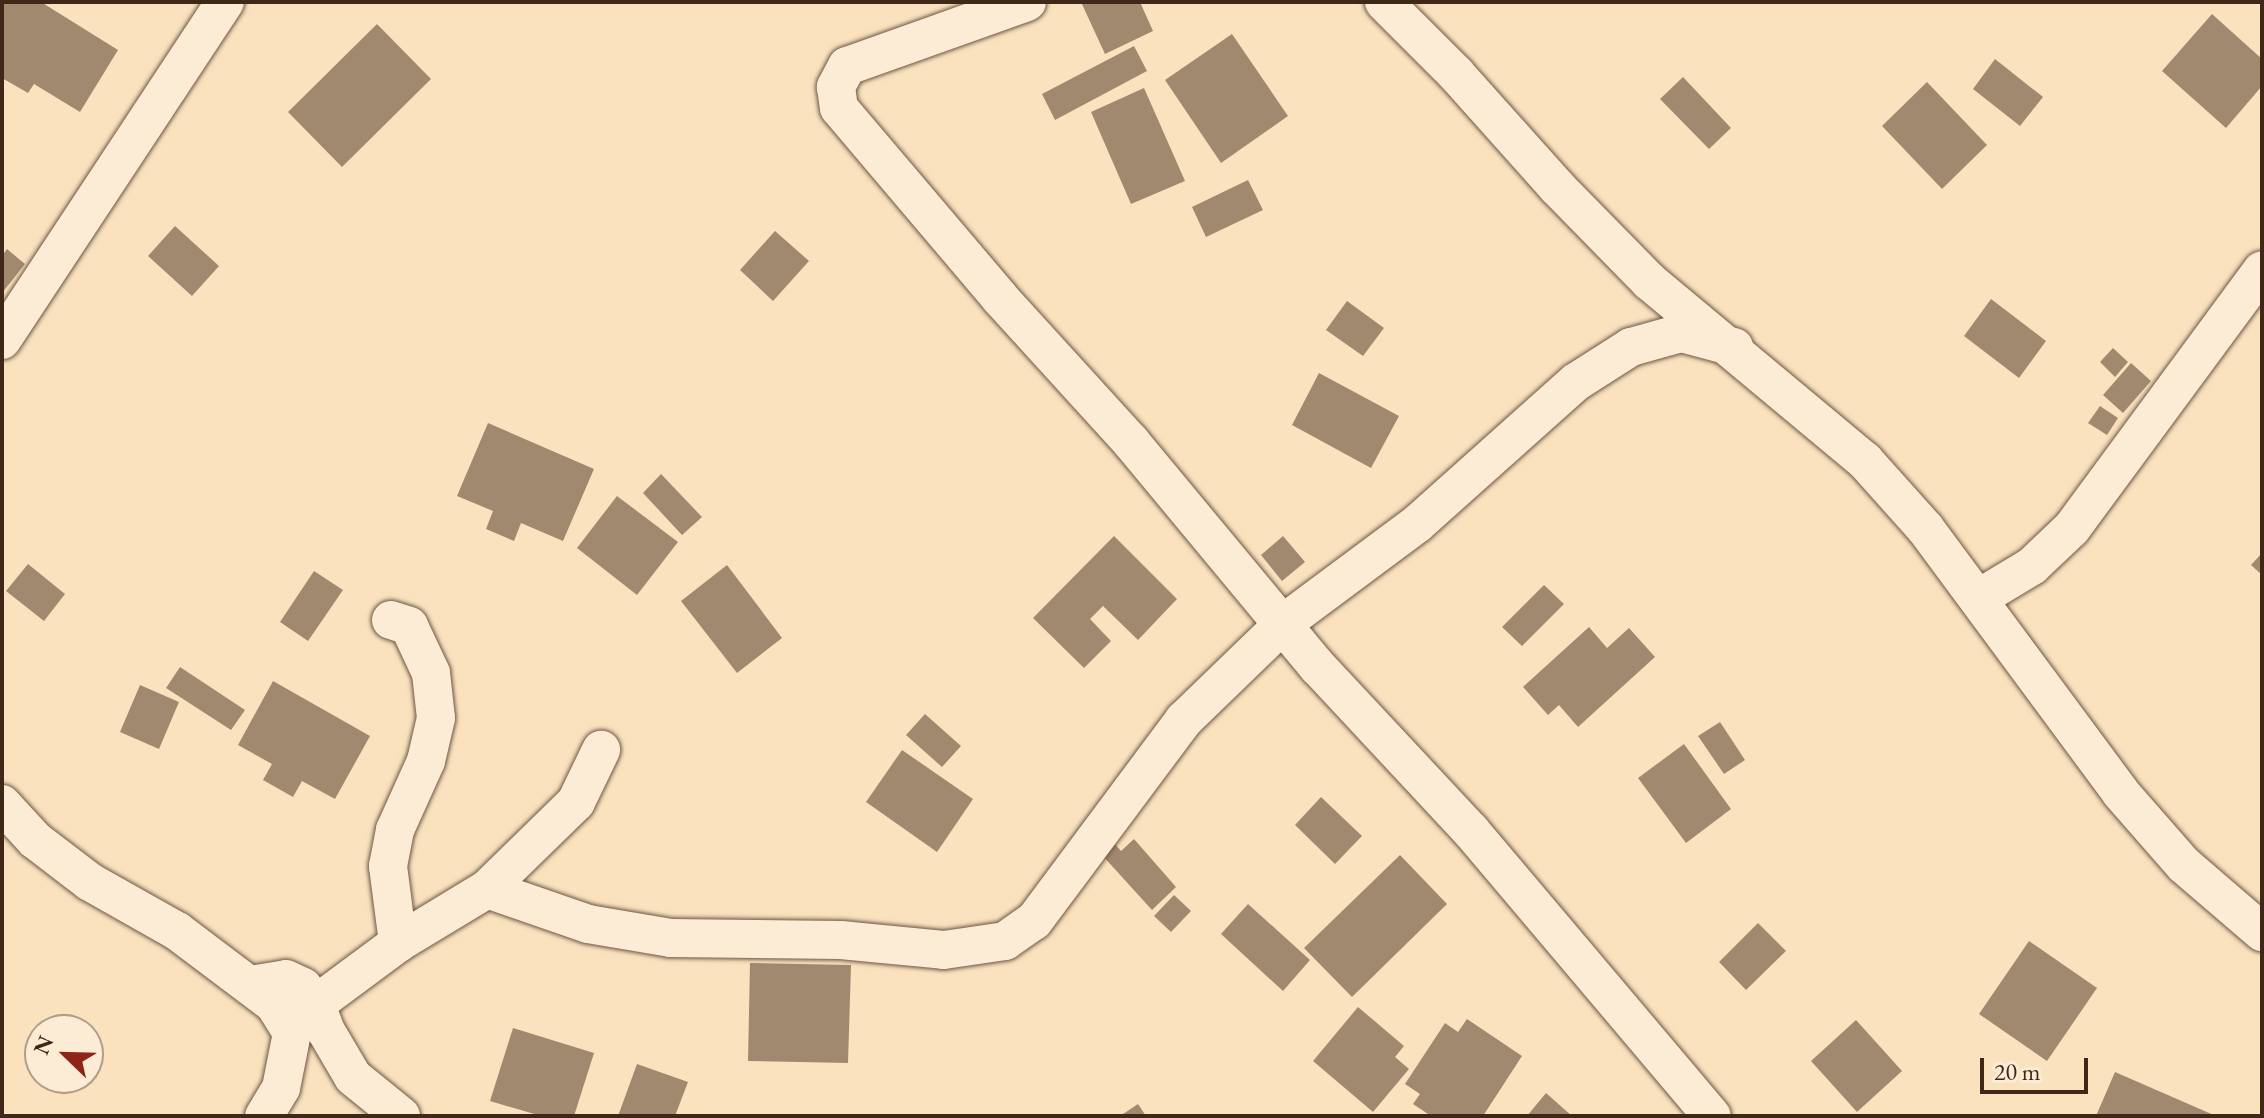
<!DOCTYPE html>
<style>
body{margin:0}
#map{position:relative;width:2264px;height:1118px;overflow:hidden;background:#fae2bf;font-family:"EB Garamond",serif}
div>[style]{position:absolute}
.building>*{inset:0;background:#a1896f}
.roads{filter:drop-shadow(0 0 2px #6e5642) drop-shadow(0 0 2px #6e5642)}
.minor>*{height:38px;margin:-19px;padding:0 19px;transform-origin:19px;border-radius:19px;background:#fcecd5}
span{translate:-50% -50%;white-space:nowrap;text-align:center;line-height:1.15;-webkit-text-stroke:7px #fcecd5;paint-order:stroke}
.frame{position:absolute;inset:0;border:4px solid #402819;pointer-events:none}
.north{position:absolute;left:24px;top:1014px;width:80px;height:80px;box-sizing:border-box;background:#fcecd5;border:2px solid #b19e8a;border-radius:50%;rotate:293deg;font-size:22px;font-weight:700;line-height:32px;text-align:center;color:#402819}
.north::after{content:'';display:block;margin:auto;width:28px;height:36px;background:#8f2418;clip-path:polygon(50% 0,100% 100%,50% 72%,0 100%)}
.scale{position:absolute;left:1980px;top:1058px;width:108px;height:36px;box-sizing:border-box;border:4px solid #402819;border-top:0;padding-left:10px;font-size:24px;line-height:28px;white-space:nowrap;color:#402819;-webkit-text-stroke:6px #fcecd5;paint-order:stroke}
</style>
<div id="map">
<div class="building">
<i style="clip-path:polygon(2px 2px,41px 2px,118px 50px,80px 112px,34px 84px,28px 93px,2px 78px)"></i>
<i style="clip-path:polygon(1081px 2px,1140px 2px,1153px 31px,1105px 54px)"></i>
<i style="clip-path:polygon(2212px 14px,2262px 59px,2262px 86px,2226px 128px,2162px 71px)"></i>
<i style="clip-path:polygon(377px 24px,431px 79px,342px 167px,288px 112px)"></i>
<i style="clip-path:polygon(1232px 34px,1288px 116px,1221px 163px,1165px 80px)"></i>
<i style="clip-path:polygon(1134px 46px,1147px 71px,1055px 120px,1042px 94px)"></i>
<i style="clip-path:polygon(1995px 59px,2043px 97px,2020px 126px,1973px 89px)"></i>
<i style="clip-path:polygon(1683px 77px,1731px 128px,1709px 149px,1660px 99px)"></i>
<i style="clip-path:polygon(1927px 82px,1987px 145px,1942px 189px,1882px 126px)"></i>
<i style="clip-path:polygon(1144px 88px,1185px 181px,1131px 204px,1091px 112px)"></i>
<i style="clip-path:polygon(1248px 180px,1263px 210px,1206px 237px,1192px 207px)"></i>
<i style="clip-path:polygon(175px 226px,219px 266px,192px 296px,148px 256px)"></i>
<i style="clip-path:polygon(775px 231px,809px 261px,773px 301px,740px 270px)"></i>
<i style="clip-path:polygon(7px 249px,25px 264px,2px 293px,2px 256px)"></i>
<i style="clip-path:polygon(1991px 299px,2046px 341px,2019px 378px,1964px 336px)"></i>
<i style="clip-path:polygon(1347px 301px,1384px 328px,1363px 356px,1326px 330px)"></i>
<i style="clip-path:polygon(2113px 348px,2128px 362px,2115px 377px,2100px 362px)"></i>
<i style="clip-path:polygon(2131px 363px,2151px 381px,2123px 413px,2103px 395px)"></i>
<i style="clip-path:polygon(1319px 373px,1399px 416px,1371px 468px,1292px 425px)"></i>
<i style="clip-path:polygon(2100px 406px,2118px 418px,2107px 435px,2088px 423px)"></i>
<i style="clip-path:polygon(488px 423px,594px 469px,563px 541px,521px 523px,514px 541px,486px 529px,493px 511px,457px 496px)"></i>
<i style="clip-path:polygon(661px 474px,702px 517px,682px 535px,643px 493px)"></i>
<i style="clip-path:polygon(617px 496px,678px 542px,637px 595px,577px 548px)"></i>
<i style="clip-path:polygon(1114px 536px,1177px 599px,1138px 640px,1103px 606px,1090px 619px,1111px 641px,1084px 668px,1033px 618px)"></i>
<i style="clip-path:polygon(1283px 536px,1305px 562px,1282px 581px,1261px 555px)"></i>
<i style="clip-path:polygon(2262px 553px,2262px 575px,2251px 565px)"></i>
<i style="clip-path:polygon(28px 564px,65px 594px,44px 621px,6px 591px)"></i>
<i style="clip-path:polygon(727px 565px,782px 638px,737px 673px,681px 601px)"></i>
<i style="clip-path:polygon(314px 571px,343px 590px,308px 641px,280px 622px)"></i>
<i style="clip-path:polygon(1544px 585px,1564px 604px,1522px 646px,1502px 627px)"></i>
<i style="clip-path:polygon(1589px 627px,1607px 648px,1629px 628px,1655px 657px,1578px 727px,1559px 705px,1548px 715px,1523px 687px)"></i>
<i style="clip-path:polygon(180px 667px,245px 710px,231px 730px,166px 688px)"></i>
<i style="clip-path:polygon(273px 681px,370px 736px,335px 799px,302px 781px,293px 797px,263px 780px,272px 764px,238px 745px)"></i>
<i style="clip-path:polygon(140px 685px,179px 702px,159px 749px,120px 732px)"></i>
<i style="clip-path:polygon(925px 714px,961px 746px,942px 767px,906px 735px)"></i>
<i style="clip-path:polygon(1720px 722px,1745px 760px,1724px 774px,1698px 736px)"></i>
<i style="clip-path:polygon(1684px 744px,1731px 809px,1686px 843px,1638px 778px)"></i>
<i style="clip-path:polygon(902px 750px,973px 799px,937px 852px,866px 802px)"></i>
<i style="clip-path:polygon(1321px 797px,1362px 836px,1335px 864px,1295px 825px)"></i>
<i style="clip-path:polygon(1134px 839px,1176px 887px,1152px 910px,1102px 855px,1114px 843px,1121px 851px)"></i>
<i style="clip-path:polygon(1400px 855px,1447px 904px,1352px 997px,1304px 948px)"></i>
<i style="clip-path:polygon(1174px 895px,1191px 911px,1171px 932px,1154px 916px)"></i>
<i style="clip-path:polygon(1248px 904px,1310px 960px,1283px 991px,1221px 934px)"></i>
<i style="clip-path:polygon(1758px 923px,1786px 951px,1746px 990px,1719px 962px)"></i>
<i style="clip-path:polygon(2029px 941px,2097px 988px,2047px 1061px,1979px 1014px)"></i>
<i style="clip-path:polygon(750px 963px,851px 965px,848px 1063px,748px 1061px)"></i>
<i style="clip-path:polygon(1358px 1007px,1404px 1046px,1395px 1057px,1409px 1069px,1373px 1112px,1313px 1061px)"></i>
<i style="clip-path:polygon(1467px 1019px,1522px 1056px,1483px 1116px,1431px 1116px,1413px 1104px,1420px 1094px,1405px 1084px,1445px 1023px,1458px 1032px)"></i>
<i style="clip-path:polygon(1856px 1020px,1902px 1071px,1857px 1112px,1811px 1061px)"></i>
<i style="clip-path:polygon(513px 1028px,594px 1053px,574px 1116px,541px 1116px,490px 1101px)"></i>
<i style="clip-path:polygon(637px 1064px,688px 1082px,675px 1116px,618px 1116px)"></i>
<i style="clip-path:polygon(2115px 1072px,2216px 1116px,2096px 1116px)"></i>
<i style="clip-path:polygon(1546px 1093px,1572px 1116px,1527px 1116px)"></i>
<i style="clip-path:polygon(1138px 1104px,1146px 1116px,1120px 1116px)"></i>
</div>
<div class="roads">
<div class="minor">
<i style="left:1027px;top:2px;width:191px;rotate:160.4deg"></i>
<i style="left:847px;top:66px;width:24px;rotate:118deg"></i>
<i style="left:836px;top:87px;width:21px;rotate:82deg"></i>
<i style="left:839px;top:108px;width:249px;rotate:49.7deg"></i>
<i style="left:1000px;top:298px;width:195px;rotate:47.7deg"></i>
<i style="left:1131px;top:442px;width:293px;rotate:50.3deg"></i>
<i style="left:1318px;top:667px;width:224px;rotate:47deg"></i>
<i style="left:1471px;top:831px;width:373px;rotate:49.8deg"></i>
<i style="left:1384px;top:2px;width:102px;rotate:45deg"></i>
<i style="left:1456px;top:74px;width:152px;rotate:48.2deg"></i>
<i style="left:1557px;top:187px;width:132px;rotate:45.6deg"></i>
<i style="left:1649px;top:281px;width:281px;rotate:39.8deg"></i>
<i style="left:1865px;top:461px;width:90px;rotate:48.2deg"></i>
<i style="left:1925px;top:528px;width:328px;rotate:53.5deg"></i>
<i style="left:2120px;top:792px;width:97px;rotate:48.8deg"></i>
<i style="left:2184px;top:865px;width:103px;rotate:40.7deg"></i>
<i style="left:2px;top:340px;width:405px;rotate:-56.6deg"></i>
<i style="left:1979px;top:598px;width:62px;rotate:-31.1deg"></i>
<i style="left:2032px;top:566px;width:55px;rotate:-43.5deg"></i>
<i style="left:2072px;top:528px;width:320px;rotate:-53.6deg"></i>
<i style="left:391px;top:620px;width:19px;rotate:18deg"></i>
<i style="left:409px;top:626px;width:52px;rotate:64.9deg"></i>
<i style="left:431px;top:673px;width:45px;rotate:83.7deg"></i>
<i style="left:436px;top:718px;width:44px;rotate:103.1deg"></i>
<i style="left:426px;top:761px;width:76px;rotate:114.2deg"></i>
<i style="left:395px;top:830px;width:37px;rotate:101deg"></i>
<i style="left:388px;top:866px;width:78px;rotate:82.6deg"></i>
<i style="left:2px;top:804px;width:49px;rotate:47.5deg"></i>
<i style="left:35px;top:840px;width:69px;rotate:37.4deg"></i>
<i style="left:90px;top:882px;width:100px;rotate:29.4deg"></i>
<i style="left:177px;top:931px;width:121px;rotate:37deg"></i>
<i style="left:274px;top:1004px;width:34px;rotate:58deg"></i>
<i style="left:292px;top:1033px;width:56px;rotate:101.3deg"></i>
<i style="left:281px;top:1088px;width:33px;rotate:121deg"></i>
<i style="left:487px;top:889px;width:107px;rotate:19.1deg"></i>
<i style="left:588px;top:924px;width:84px;rotate:9.6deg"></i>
<i style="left:671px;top:938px;width:170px;rotate:0.7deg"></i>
<i style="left:841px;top:940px;width:103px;rotate:5.5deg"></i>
<i style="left:944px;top:950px;width:62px;rotate:-8.4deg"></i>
<i style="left:1005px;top:941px;width:35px;rotate:-35deg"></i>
<i style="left:1034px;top:921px;width:251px;rotate:-53.3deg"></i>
<i style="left:1184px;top:720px;width:139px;rotate:-44.1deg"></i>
<i style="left:1284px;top:623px;width:166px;rotate:-36.7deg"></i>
<i style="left:1417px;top:524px;width:213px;rotate:-41.8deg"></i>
<i style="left:1576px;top:382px;width:65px;rotate:-32.5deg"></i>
<i style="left:1631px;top:347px;width:52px;rotate:-15.6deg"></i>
<i style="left:1681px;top:333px;width:55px;rotate:14.8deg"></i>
<i style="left:250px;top:985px;width:36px;rotate:-9deg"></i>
<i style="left:286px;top:979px;width:19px;rotate:25deg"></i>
<i style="left:303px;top:987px;width:21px;rotate:53deg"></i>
<i style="left:316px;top:1004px;width:29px;rotate:70deg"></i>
<i style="left:326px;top:1031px;width:53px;rotate:59.6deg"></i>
<i style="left:353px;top:1077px;width:62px;rotate:39.1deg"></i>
<i style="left:316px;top:1004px;width:102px;rotate:-36.6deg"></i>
<i style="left:398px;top:943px;width:104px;rotate:-31.2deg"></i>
<i style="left:487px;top:889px;width:124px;rotate:-44.3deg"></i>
<i style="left:576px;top:802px;width:58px;rotate:-64.3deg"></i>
</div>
</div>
<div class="frame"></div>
<div class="north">N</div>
<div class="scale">20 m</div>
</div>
